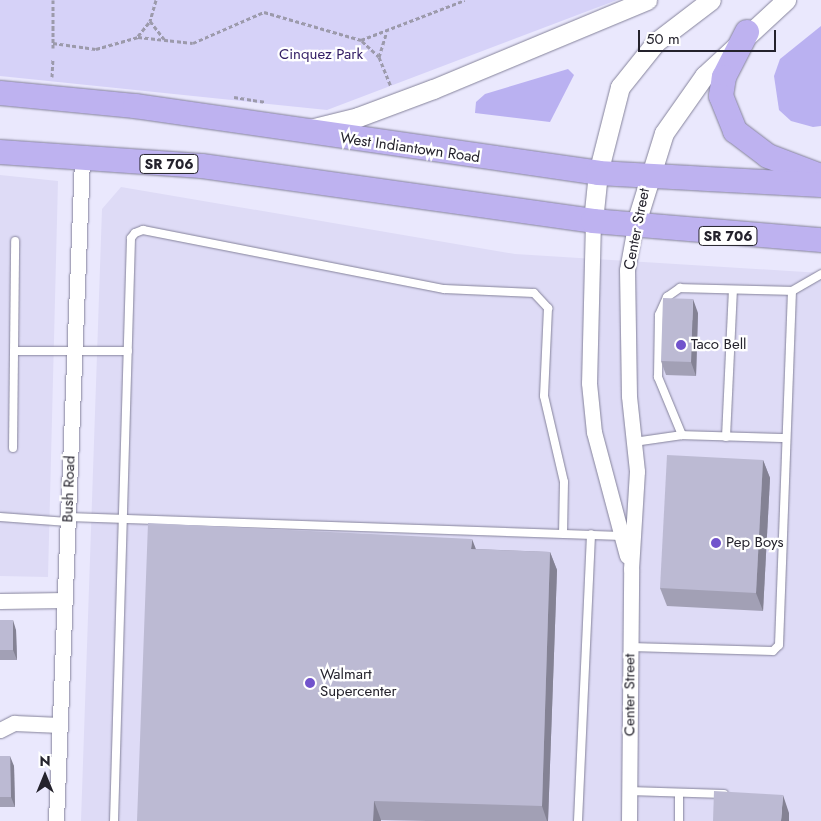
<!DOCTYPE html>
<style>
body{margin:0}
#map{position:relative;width:821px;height:821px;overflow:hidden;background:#eae8fd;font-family:Jost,sans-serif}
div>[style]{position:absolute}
.built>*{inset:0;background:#dedbf6}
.green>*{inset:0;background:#d6d2f8}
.water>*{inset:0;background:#bab1f1}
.path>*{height:3px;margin-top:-1.5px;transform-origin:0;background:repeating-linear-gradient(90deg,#9c9aab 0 4px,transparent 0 6.5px)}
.roads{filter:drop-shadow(0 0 1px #85839b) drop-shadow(0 0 1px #85839b)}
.service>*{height:8px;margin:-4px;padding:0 4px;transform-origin:4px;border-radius:4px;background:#fff}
.minor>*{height:15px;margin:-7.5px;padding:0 7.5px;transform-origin:7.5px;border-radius:7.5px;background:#fff}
.tertiary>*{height:19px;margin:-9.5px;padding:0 9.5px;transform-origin:9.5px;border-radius:9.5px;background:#fff}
.primary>*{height:24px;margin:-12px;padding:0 12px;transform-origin:12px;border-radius:12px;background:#beb2f0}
.wall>*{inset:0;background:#a2a0b5}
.shaded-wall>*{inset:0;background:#848294}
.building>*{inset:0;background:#bcbad3}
.dots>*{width:14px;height:14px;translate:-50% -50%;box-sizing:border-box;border:2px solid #fff;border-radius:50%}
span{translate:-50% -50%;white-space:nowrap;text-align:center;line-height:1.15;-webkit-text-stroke:4.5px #fff;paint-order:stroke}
.shield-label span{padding:1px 4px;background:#fff;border:1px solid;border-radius:4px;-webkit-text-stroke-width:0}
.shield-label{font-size:14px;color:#24222c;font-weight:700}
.park-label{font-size:15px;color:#311c64}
.street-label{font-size:15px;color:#24222c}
.poi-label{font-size:15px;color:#24222c}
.left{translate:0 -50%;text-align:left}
.north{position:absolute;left:20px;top:751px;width:50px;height:50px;-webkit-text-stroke:4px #fff;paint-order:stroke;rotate:0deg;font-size:14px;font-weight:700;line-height:20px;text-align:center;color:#24222c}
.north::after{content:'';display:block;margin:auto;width:18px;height:22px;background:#24222c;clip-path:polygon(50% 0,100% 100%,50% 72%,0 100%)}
.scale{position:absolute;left:638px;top:30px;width:138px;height:22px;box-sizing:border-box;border:2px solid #24222c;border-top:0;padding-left:6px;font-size:15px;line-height:18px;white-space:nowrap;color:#24222c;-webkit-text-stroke:4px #fff;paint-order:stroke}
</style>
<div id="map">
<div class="built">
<i style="clip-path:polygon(0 175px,58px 181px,48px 577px,0 576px)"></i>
<i style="clip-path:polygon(121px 187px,515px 254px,821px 273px,821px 821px,81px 821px,102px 209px)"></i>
</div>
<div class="green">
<i style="clip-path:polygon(0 0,617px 0,327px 110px,0 76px)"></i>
</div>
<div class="water">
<i style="clip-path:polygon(821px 26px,821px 126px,813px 127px,791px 121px,779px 110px,774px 76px,780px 59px)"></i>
<i style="clip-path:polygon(568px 69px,574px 75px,550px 122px,475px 113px,476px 102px,485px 94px)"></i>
</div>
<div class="path">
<i style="left:53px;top:0;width:43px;rotate:90deg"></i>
<i style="left:156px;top:0;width:22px;rotate:106deg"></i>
<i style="left:150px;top:21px;width:23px;rotate:52deg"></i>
<i style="left:138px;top:36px;width:19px;rotate:-51deg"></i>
<i style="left:362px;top:41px;width:23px;rotate:43deg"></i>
<i style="left:379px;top:57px;width:32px;rotate:68deg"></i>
<i style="left:53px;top:48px;width:5px;rotate:-90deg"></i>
<i style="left:53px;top:43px;width:43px;rotate:7.9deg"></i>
<i style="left:96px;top:49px;width:44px;rotate:-15.9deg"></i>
<i style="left:138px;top:37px;width:55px;rotate:6.2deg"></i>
<i style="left:193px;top:43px;width:77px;rotate:-23.6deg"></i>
<i style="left:264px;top:12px;width:101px;rotate:16.1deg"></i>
<i style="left:361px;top:40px;width:111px;rotate:-21deg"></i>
<i style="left:379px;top:57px;width:24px;rotate:-73deg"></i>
<i style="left:52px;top:77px;width:19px;rotate:-87deg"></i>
<i style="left:234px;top:97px;width:31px;rotate:9deg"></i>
</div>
<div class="roads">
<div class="service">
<i style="left:14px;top:351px;width:114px"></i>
<i style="left:682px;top:435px;width:63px;rotate:-112.5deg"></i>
<i style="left:658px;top:377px;width:62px;rotate:-89.1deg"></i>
<i style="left:659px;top:315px;width:20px;rotate:-66deg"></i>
<i style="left:667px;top:297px;width:16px;rotate:-35deg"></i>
<i style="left:680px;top:288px;width:112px;rotate:1.5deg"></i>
<i style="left:726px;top:437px;width:147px;rotate:-87.3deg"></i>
<i style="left:634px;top:442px;width:49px;rotate:-8.3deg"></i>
<i style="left:682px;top:435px;width:104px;rotate:1.7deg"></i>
<i style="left:13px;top:448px;width:207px;rotate:-89.4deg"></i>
<i style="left:0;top:517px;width:68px;rotate:4.2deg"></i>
<i style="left:68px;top:517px;width:554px;rotate:1.96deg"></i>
<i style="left:630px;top:647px;width:143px;rotate:1.6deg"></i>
<i style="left:773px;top:651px;width:8px;rotate:-45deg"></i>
<i style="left:779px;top:645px;width:354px;rotate:-87.9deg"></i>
<i style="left:792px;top:291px;width:34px;rotate:-30deg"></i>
<i style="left:629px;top:791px;width:95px;rotate:1.8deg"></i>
<i style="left:679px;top:793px;width:28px;rotate:90deg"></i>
<i style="left:114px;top:821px;width:583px;rotate:-88.33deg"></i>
<i style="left:131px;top:238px;width:6px;rotate:-51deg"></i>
<i style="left:135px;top:233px;width:9px;rotate:-21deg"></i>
<i style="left:143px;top:230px;width:307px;rotate:11.1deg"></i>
<i style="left:444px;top:289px;width:90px;rotate:2.5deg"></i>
<i style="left:534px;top:293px;width:21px;rotate:47deg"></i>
<i style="left:548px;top:308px;width:88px;rotate:92.6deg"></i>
<i style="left:544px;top:396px;width:88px;rotate:76.9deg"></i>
<i style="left:564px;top:482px;width:51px;rotate:91.1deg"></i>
<i style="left:578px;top:821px;width:287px;rotate:-87.4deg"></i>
</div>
<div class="minor">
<i style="left:593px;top:221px;width:162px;rotate:91.4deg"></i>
<i style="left:589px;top:383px;width:49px;rotate:84.2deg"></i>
<i style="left:594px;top:432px;width:128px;rotate:75.1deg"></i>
<i style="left:0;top:601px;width:65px;rotate:-0.9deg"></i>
<i style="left:0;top:730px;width:16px;rotate:-27deg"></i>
<i style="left:14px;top:723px;width:46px;rotate:2.5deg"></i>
<i style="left:56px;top:821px;width:664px;rotate:-87.75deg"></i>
<i style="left:629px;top:821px;width:252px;rotate:-89.5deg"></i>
<i style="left:631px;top:569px;width:98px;rotate:-86.5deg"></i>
<i style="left:637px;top:471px;width:75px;rotate:-96.1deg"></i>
<i style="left:629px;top:396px;width:126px;rotate:-90.9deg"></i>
<i style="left:627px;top:270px;width:45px;rotate:-79.7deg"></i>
</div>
<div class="tertiary">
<i style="left:310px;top:129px;width:49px;rotate:-14deg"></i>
<i style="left:358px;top:117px;width:80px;rotate:-20.5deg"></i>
<i style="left:433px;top:89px;width:232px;rotate:-22.6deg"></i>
<i style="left:593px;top:221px;width:48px;rotate:-84.1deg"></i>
<i style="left:598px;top:173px;width:89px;rotate:-75.7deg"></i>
<i style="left:620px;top:87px;width:58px;rotate:-51.3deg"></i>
<i style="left:656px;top:42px;width:69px;rotate:-37.4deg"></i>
<i style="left:635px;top:226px;width:97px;rotate:-72.7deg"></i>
<i style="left:664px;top:133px;width:70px;rotate:-54.9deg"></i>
<i style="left:704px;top:76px;width:112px;rotate:-42.8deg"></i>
</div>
<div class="primary">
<i style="left:747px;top:32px;width:51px;rotate:117.1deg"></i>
<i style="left:724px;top:77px;width:19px;rotate:99deg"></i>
<i style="left:721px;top:96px;width:38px;rotate:68deg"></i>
<i style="left:735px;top:131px;width:41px;rotate:37.1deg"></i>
<i style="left:768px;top:156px;width:57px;rotate:20.7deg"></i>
<i style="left:0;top:93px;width:136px;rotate:5.5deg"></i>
<i style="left:135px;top:106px;width:468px;rotate:8.2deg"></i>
<i style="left:598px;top:173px;width:223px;rotate:3.1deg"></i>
<i style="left:0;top:152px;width:202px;rotate:4deg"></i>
<i style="left:202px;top:166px;width:395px;rotate:8deg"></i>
<i style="left:593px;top:221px;width:229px;rotate:4.8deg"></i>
</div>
</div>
<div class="wall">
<i style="clip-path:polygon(698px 313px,696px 376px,666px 375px,661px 361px)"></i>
<i style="clip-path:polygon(763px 460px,770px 478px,763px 611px,667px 606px,660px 588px)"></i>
<i style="clip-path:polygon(476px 549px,550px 552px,557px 570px,548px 821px,427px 821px,381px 820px,137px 821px)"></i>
<i style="clip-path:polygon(0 620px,16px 630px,17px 660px,0 660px)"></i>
<i style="clip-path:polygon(0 756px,14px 766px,15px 807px,0 807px)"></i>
</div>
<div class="shaded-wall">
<i style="clip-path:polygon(693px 299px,698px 313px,696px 376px,691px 362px)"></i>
<i style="clip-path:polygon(763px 460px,770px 478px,763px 611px,756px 593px)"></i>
<i style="clip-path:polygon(472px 539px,479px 557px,471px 549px)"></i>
<i style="clip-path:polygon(550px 552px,557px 570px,548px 821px,547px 821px,542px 806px)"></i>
<i style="clip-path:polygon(13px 620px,16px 630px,17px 660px,13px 650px)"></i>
<i style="clip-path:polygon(10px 756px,14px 766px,15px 807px,11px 797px)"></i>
<i style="clip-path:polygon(783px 795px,789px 813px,789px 821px,781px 821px)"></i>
<i style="clip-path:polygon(374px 801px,381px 820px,381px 821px,373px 821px)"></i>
</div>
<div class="building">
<i style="clip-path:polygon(663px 298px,693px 299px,691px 362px,661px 361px)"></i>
<i style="clip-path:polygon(667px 455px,763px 460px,756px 593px,660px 588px)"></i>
<i style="clip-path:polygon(148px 523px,472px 539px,471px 549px,550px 552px,542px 806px,374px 801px,373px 821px,137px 821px)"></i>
<i style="clip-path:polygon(0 620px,13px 620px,13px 650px,0 650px)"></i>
<i style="clip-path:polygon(0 756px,10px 756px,11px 797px,0 797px)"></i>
<i style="clip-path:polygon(714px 791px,783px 795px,781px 821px,713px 821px)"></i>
</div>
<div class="dots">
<i style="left:681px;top:345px;background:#7153cc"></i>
<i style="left:716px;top:543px;background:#7153cc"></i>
<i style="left:310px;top:683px;background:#7153cc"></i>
</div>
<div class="shield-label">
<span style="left:169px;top:164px">SR 706</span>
<span style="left:728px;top:236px">SR 706</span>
</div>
<div class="park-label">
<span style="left:321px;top:55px">Cinquez Park</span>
</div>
<div class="street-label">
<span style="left:410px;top:148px;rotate:8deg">West Indiantown Road</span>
<span style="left:637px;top:229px;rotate:-79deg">Center Street</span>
<span style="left:69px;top:489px;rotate:-88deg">Bush Road</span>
<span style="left:630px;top:695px;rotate:-90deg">Center Street</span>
</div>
<div class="poi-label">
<span class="left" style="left:691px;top:345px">Taco Bell</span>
<span class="left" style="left:726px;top:543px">Pep Boys</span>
<span class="left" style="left:320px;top:683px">Walmart<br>Supercenter</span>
</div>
<div class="north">N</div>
<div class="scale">50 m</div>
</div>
